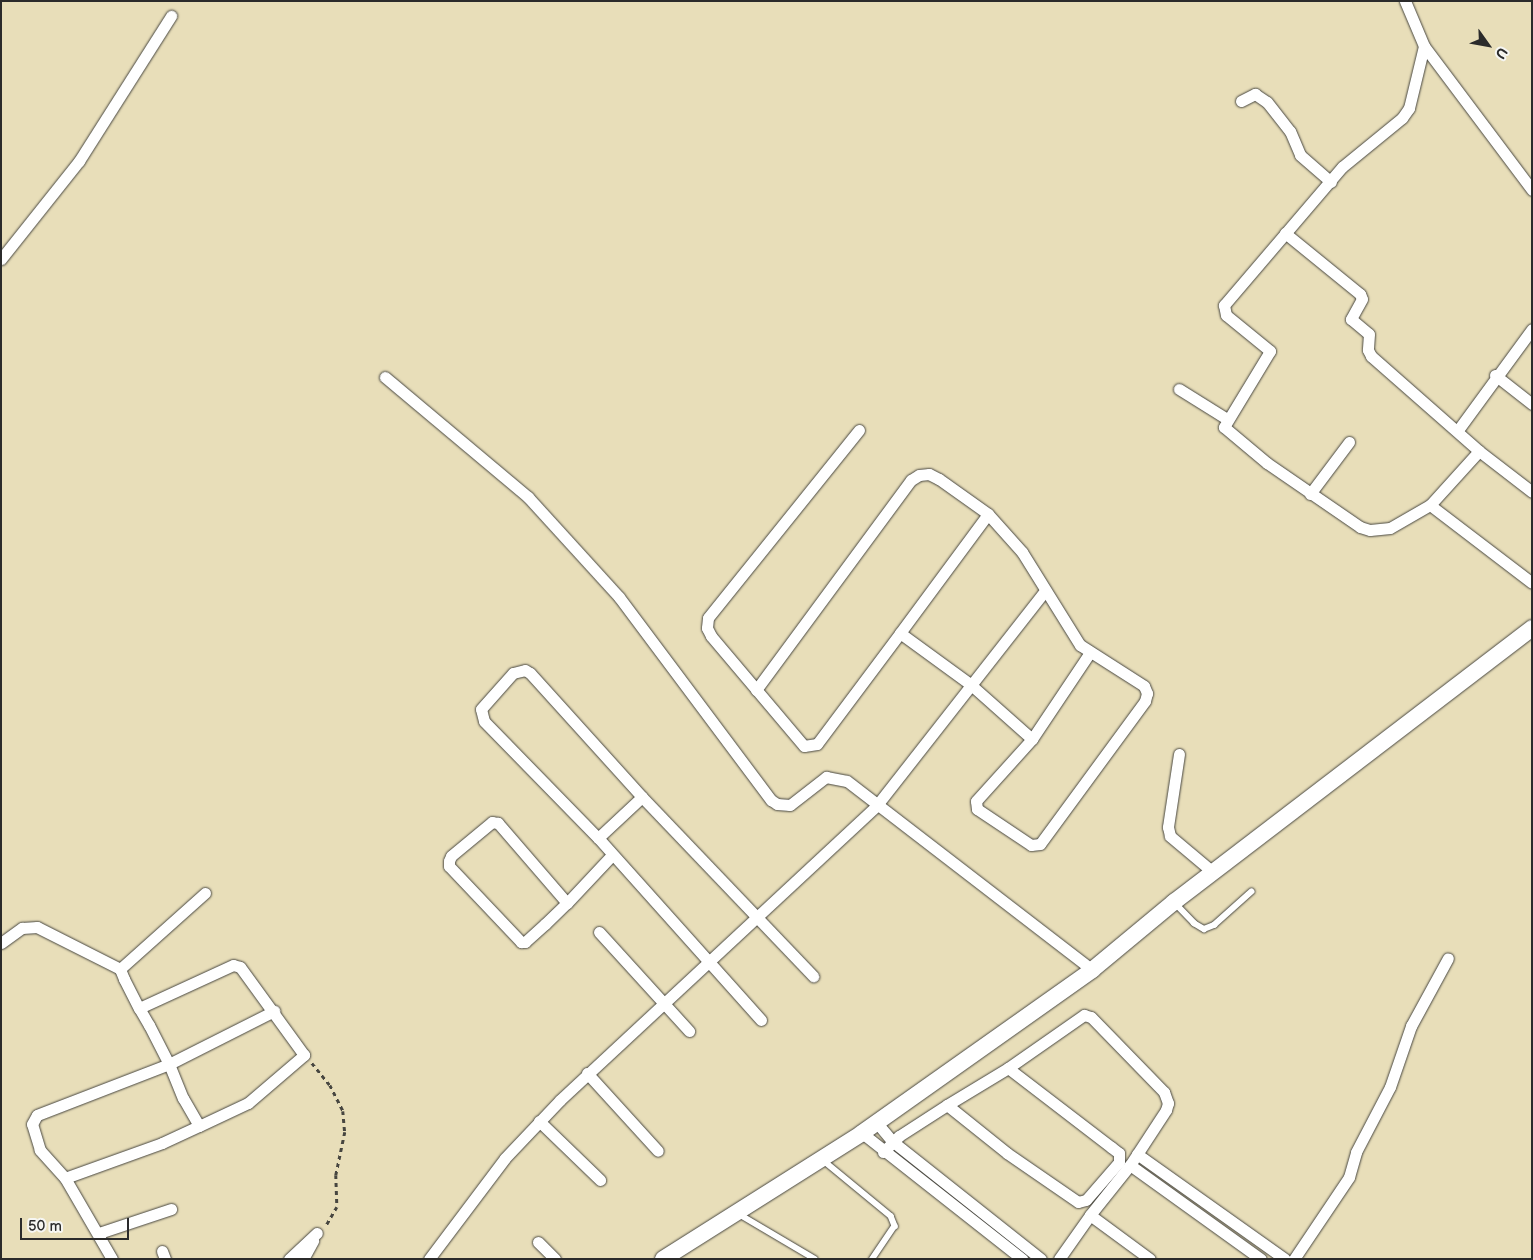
<!DOCTYPE html>
<style>
body{margin:0}
#map{position:relative;width:1533px;height:1260px;overflow:hidden;background:#e8deb9;font-family:"Balsamiq Sans",sans-serif}
div>[style]{position:absolute}
.path>*{height:2.5px;margin-top:-1.25px;transform-origin:0;background:repeating-linear-gradient(90deg,#474640 0 4px,transparent 0 8px)}
.roads{filter:drop-shadow(0 0 1px #474640) drop-shadow(0 0 1px #474640)}
.lane>*{height:5.5px;margin:-2.75px;padding:0 2.75px;transform-origin:2.75px;border-radius:2.75px;background:#fff}
.street>*{height:11px;margin:-5.5px;padding:0 5.5px;transform-origin:5.5px;border-radius:5.5px;background:#fff}
.secondary>*{height:16px;margin:-8px;padding:0 8px;transform-origin:8px;border-radius:8px;background:#fff}
span{translate:-50% -50%;white-space:nowrap;text-align:center;line-height:1.15;-webkit-text-stroke:4.5px #f6f6f2;paint-order:stroke}
.frame{position:absolute;inset:0;border:2px solid #2b2b2b;pointer-events:none}
.north{position:absolute;left:1463px;top:20px;width:50px;height:50px;-webkit-text-stroke:4px #f6f6f2;paint-order:stroke;rotate:122deg;font-size:14px;font-weight:700;line-height:20px;text-align:center;color:#2b2b2b}
.north::after{content:'';display:block;margin:auto;width:18px;height:22px;background:#2b2b2b;clip-path:polygon(50% 0,100% 100%,50% 72%,0 100%)}
.scale{position:absolute;left:20px;top:1218px;width:109px;height:22px;box-sizing:border-box;border:2px solid #2b2b2b;border-top:0;padding-left:6px;font-size:15px;line-height:18px;white-space:nowrap;color:#2b2b2b;-webkit-text-stroke:4px #f6f6f2;paint-order:stroke}
</style>
<div id="map">
<div class="path">
<i style="left:312px;top:1063px;width:28px;rotate:51deg"></i>
<i style="left:330px;top:1085px;width:29px;rotate:63deg"></i>
<i style="left:343px;top:1111px;width:21px;rotate:85deg"></i>
<i style="left:345px;top:1132px;width:44px;rotate:101.8deg"></i>
<i style="left:336px;top:1175px;width:32px;rotate:88deg"></i>
<i style="left:337px;top:1207px;width:22px;rotate:120deg"></i>
</div>
<div class="roads">
<div class="lane">
<i style="left:1175px;top:903px;width:28px;rotate:46deg"></i>
<i style="left:1194px;top:923px;width:12px;rotate:31deg"></i>
<i style="left:1204px;top:929px;width:11px;rotate:-22deg"></i>
<i style="left:1214px;top:925px;width:50px;rotate:-41.7deg"></i>
<i style="left:823px;top:1160px;width:88px;rotate:39.5deg"></i>
<i style="left:891px;top:1216px;width:11px;rotate:68deg"></i>
<i style="left:895px;top:1226px;width:40px;rotate:124deg"></i>
<i style="left:739px;top:1214px;width:88px;rotate:30.6deg"></i>
</div>
<div class="street">
<i style="left:1405px;top:1px;width:49px;rotate:67.1deg"></i>
<i style="left:1424px;top:46px;width:180px;rotate:53.1deg"></i>
<i style="left:1424px;top:46px;width:64px;rotate:103.6deg"></i>
<i style="left:1409px;top:108px;width:12px;rotate:125deg"></i>
<i style="left:1402px;top:118px;width:77px;rotate:140.8deg"></i>
<i style="left:1342px;top:167px;width:182px;rotate:130.5deg"></i>
<i style="left:1224px;top:305px;width:10px;rotate:79deg"></i>
<i style="left:1226px;top:315px;width:57px;rotate:39.3deg"></i>
<i style="left:1270px;top:351px;width:89px;rotate:121.2deg"></i>
<i style="left:1224px;top:427px;width:56px;rotate:39.9deg"></i>
<i style="left:1267px;top:463px;width:113px;rotate:34.5deg"></i>
<i style="left:1360px;top:527px;width:10px;rotate:17deg"></i>
<i style="left:1370px;top:530px;width:20px;rotate:-6deg"></i>
<i style="left:1390px;top:528px;width:46px;rotate:-29.9deg"></i>
<i style="left:1241px;top:101px;width:16px;rotate:-27deg"></i>
<i style="left:1255px;top:94px;width:14px;rotate:34deg"></i>
<i style="left:1267px;top:102px;width:37px;rotate:52deg"></i>
<i style="left:1290px;top:131px;width:26px;rotate:67deg"></i>
<i style="left:1300px;top:155px;width:41px;rotate:41.1deg"></i>
<i style="left:1285px;top:233px;width:97px;rotate:39.1deg"></i>
<i style="left:1360px;top:294px;width:5px;rotate:68deg"></i>
<i style="left:1362px;top:299px;width:23px;rotate:119deg"></i>
<i style="left:1351px;top:319px;width:23px;rotate:40deg"></i>
<i style="left:1369px;top:334px;width:16px;rotate:94deg"></i>
<i style="left:1368px;top:350px;width:7px;rotate:63deg"></i>
<i style="left:1371px;top:356px;width:144px;rotate:41.3deg"></i>
<i style="left:1479px;top:451px;width:67px;rotate:37.7deg"></i>
<i style="left:1px;top:259px;width:125px;rotate:-51.5deg"></i>
<i style="left:79px;top:161px;width:172px;rotate:-57.6deg"></i>
<i style="left:1495px;top:375px;width:47px;rotate:38.1deg"></i>
<i style="left:385px;top:377px;width:187px;rotate:40deg"></i>
<i style="left:528px;top:497px;width:135px;rotate:47.7deg"></i>
<i style="left:619px;top:597px;width:254px;rotate:53.2deg"></i>
<i style="left:771px;top:800px;width:7px;rotate:34deg"></i>
<i style="left:777px;top:804px;width:13px;rotate:4deg"></i>
<i style="left:790px;top:805px;width:46px;rotate:-37.9deg"></i>
<i style="left:826px;top:777px;width:21px;rotate:11deg"></i>
<i style="left:847px;top:781px;width:309px;rotate:37.6deg"></i>
<i style="left:1179px;top:389px;width:57px;rotate:32deg"></i>
<i style="left:859px;top:430px;width:241px;rotate:128.8deg"></i>
<i style="left:708px;top:618px;width:10px;rotate:96deg"></i>
<i style="left:707px;top:628px;width:9px;rotate:63deg"></i>
<i style="left:711px;top:636px;width:144px;rotate:49.8deg"></i>
<i style="left:804px;top:746px;width:13px;rotate:-9deg"></i>
<i style="left:817px;top:744px;width:139px;rotate:-53.2deg"></i>
<i style="left:900px;top:633px;width:87px;rotate:36.1deg"></i>
<i style="left:970px;top:684px;width:83px;rotate:41.6deg"></i>
<i style="left:1458px;top:430px;width:125px;rotate:-53.8deg"></i>
<i style="left:1479px;top:451px;width:73px;rotate:132.2deg"></i>
<i style="left:1430px;top:505px;width:128px;rotate:37.4deg"></i>
<i style="left:1310px;top:494px;width:65px;rotate:-53.1deg"></i>
<i style="left:900px;top:633px;width:148px;rotate:-53.5deg"></i>
<i style="left:756px;top:690px;width:261px;rotate:-53.6deg"></i>
<i style="left:911px;top:480px;width:9px;rotate:-32deg"></i>
<i style="left:919px;top:475px;width:10px;rotate:-6deg"></i>
<i style="left:929px;top:474px;width:11px;rotate:27deg"></i>
<i style="left:939px;top:479px;width:60px;rotate:35.5deg"></i>
<i style="left:988px;top:514px;width:51px;rotate:48.2deg"></i>
<i style="left:1022px;top:552px;width:110px;rotate:58.1deg"></i>
<i style="left:1080px;top:645px;width:76px;rotate:32.6deg"></i>
<i style="left:1144px;top:686px;width:8px;rotate:67deg"></i>
<i style="left:1147px;top:693px;width:8px;rotate:104deg"></i>
<i style="left:1145px;top:701px;width:177px;rotate:126.3deg"></i>
<i style="left:1040px;top:844px;width:9px;rotate:174deg"></i>
<i style="left:1031px;top:845px;width:65px;rotate:-146.3deg"></i>
<i style="left:977px;top:809px;width:8px;rotate:-97deg"></i>
<i style="left:976px;top:801px;width:84px;rotate:-47.9deg"></i>
<i style="left:1032px;top:739px;width:102px;rotate:-56.2deg"></i>
<i style="left:1179px;top:754px;width:74px;rotate:98.6deg"></i>
<i style="left:1168px;top:827px;width:9px;rotate:77deg"></i>
<i style="left:1170px;top:836px;width:57px;rotate:40.1deg"></i>
<i style="left:598px;top:838px;width:60px;rotate:-43deg"></i>
<i style="left:567px;top:903px;width:106px;rotate:-130.8deg"></i>
<i style="left:498px;top:823px;width:6px;rotate:-171deg"></i>
<i style="left:492px;top:822px;width:53px;rotate:140.3deg"></i>
<i style="left:451px;top:856px;width:5px;rotate:112deg"></i>
<i style="left:449px;top:861px;width:5px;rotate:90deg"></i>
<i style="left:449px;top:866px;width:105px;rotate:46.5deg"></i>
<i style="left:521px;top:942px;width:4px"></i>
<i style="left:525px;top:942px;width:27px;rotate:-42deg"></i>
<i style="left:545px;top:924px;width:30px;rotate:-44deg"></i>
<i style="left:567px;top:903px;width:66px;rotate:-46.8deg"></i>
<i style="left:599px;top:932px;width:134px;rotate:47.7deg"></i>
<i style="left:1px;top:943px;width:26px;rotate:-36deg"></i>
<i style="left:22px;top:928px;width:15px;rotate:-4deg"></i>
<i style="left:37px;top:927px;width:93px;rotate:26.8deg"></i>
<i style="left:120px;top:969px;width:11px;rotate:68deg"></i>
<i style="left:124px;top:979px;width:33px;rotate:63deg"></i>
<i style="left:139px;top:1008px;width:20px;rotate:60deg"></i>
<i style="left:149px;top:1025px;width:44px;rotate:62.9deg"></i>
<i style="left:169px;top:1064px;width:37px;rotate:68deg"></i>
<i style="left:183px;top:1098px;width:32px;rotate:60deg"></i>
<i style="left:199px;top:1126px;width:54px;rotate:-25.1deg"></i>
<i style="left:248px;top:1103px;width:74px;rotate:-40.6deg"></i>
<i style="left:304px;top:1055px;width:109px;rotate:-126deg"></i>
<i style="left:240px;top:967px;width:7px;rotate:-164deg"></i>
<i style="left:233px;top:965px;width:103px;rotate:155.4deg"></i>
<i style="left:120px;top:969px;width:114px;rotate:-41.8deg"></i>
<i style="left:761px;top:1020px;width:244px;rotate:-131.8deg"></i>
<i style="left:598px;top:838px;width:163px;rotate:-134.3deg"></i>
<i style="left:484px;top:721px;width:12px;rotate:-104deg"></i>
<i style="left:481px;top:709px;width:48px;rotate:-48.4deg"></i>
<i style="left:513px;top:673px;width:12px;rotate:-14deg"></i>
<i style="left:525px;top:670px;width:6px;rotate:31deg"></i>
<i style="left:530px;top:673px;width:167px;rotate:47.9deg"></i>
<i style="left:642px;top:797px;width:248px;rotate:46.3deg"></i>
<i style="left:1008px;top:1068px;width:93px;rotate:-34.9deg"></i>
<i style="left:1084px;top:1015px;width:7px;rotate:16deg"></i>
<i style="left:1091px;top:1017px;width:105px;rotate:45.8deg"></i>
<i style="left:1164px;top:1092px;width:12px;rotate:70deg"></i>
<i style="left:1168px;top:1103px;width:7px;rotate:106deg"></i>
<i style="left:1166px;top:1110px;width:66px;rotate:123.2deg"></i>
<i style="left:1130px;top:1165px;width:64px;rotate:128.7deg"></i>
<i style="left:1090px;top:1215px;width:74px;rotate:36.3deg"></i>
<i style="left:587px;top:1073px;width:105px;rotate:47.7deg"></i>
<i style="left:539px;top:1121px;width:85px;rotate:44deg"></i>
<i style="left:877px;top:1123px;width:23px;rotate:50deg"></i>
<i style="left:892px;top:1141px;width:190px;rotate:38.4deg"></i>
<i style="left:862px;top:1133px;width:204px;rotate:38.2deg"></i>
<i style="left:883px;top:1152px;width:23px;rotate:-45deg"></i>
<i style="left:899px;top:1136px;width:57px;rotate:-32.9deg"></i>
<i style="left:947px;top:1105px;width:71px;rotate:-31.2deg"></i>
<i style="left:1008px;top:1068px;width:130px;rotate:37.5deg"></i>
<i style="left:1111px;top:1147px;width:10px;rotate:37deg"></i>
<i style="left:1119px;top:1153px;width:9px;rotate:90deg"></i>
<i style="left:1119px;top:1162px;width:50px;rotate:131deg"></i>
<i style="left:1086px;top:1200px;width:8px;rotate:166deg"></i>
<i style="left:1078px;top:1202px;width:86px;rotate:-145.4deg"></i>
<i style="left:1007px;top:1153px;width:77px;rotate:-141.3deg"></i>
<i style="left:1137px;top:1154px;width:181px;rotate:35.4deg"></i>
<i style="left:1130px;top:1165px;width:161px;rotate:35.7deg"></i>
<i style="left:65px;top:1178px;width:103px;rotate:-19.8deg"></i>
<i style="left:162px;top:1143px;width:41px;rotate:-24.7deg"></i>
<i style="left:99px;top:1233px;width:76px;rotate:-18.4deg"></i>
<i style="left:538px;top:1242px;width:24px;rotate:45deg"></i>
<i style="left:162px;top:1251px;width:9px;rotate:69deg"></i>
<i style="left:112px;top:1259px;width:94px;rotate:-120.1deg"></i>
<i style="left:65px;top:1178px;width:38px;rotate:-132deg"></i>
<i style="left:40px;top:1150px;width:27px;rotate:-107deg"></i>
<i style="left:32px;top:1124px;width:10px;rotate:-61deg"></i>
<i style="left:37px;top:1115px;width:142px;rotate:-21.1deg"></i>
<i style="left:169px;top:1064px;width:118px;rotate:-26.8deg"></i>
<i style="left:289px;top:1259px;width:38px;rotate:-43deg"></i>
<i style="left:303px;top:1259px;width:21px;rotate:-61deg"></i>
<i style="left:429px;top:1259px;width:126px;rotate:-53deg"></i>
<i style="left:505px;top:1158px;width:80px;rotate:-46.5deg"></i>
<i style="left:560px;top:1100px;width:433px;rotate:-42.9deg"></i>
<i style="left:877px;top:805px;width:272px;rotate:-51.9deg"></i>
<i style="left:1059px;top:1259px;width:54px;rotate:-54.8deg"></i>
<i style="left:1294px;top:1259px;width:99px;rotate:-56.1deg"></i>
<i style="left:1349px;top:1177px;width:26px;rotate:-74deg"></i>
<i style="left:1356px;top:1152px;width:73px;rotate:-62.4deg"></i>
<i style="left:1390px;top:1087px;width:65px;rotate:-71deg"></i>
<i style="left:1411px;top:1026px;width:77px;rotate:-61.4deg"></i>
</div>
<div class="secondary">
<i style="left:663px;top:1259px;width:236px;rotate:-32.3deg"></i>
<i style="left:862px;top:1133px;width:282px;rotate:-35.3deg"></i>
<i style="left:1092px;top:970px;width:107px;rotate:-39.7deg"></i>
<i style="left:1174px;top:902px;width:451px;rotate:-37.4deg"></i>
</div>
</div>
<div class="frame"></div>
<div class="north">U</div>
<div class="scale">50 m</div>
</div>
